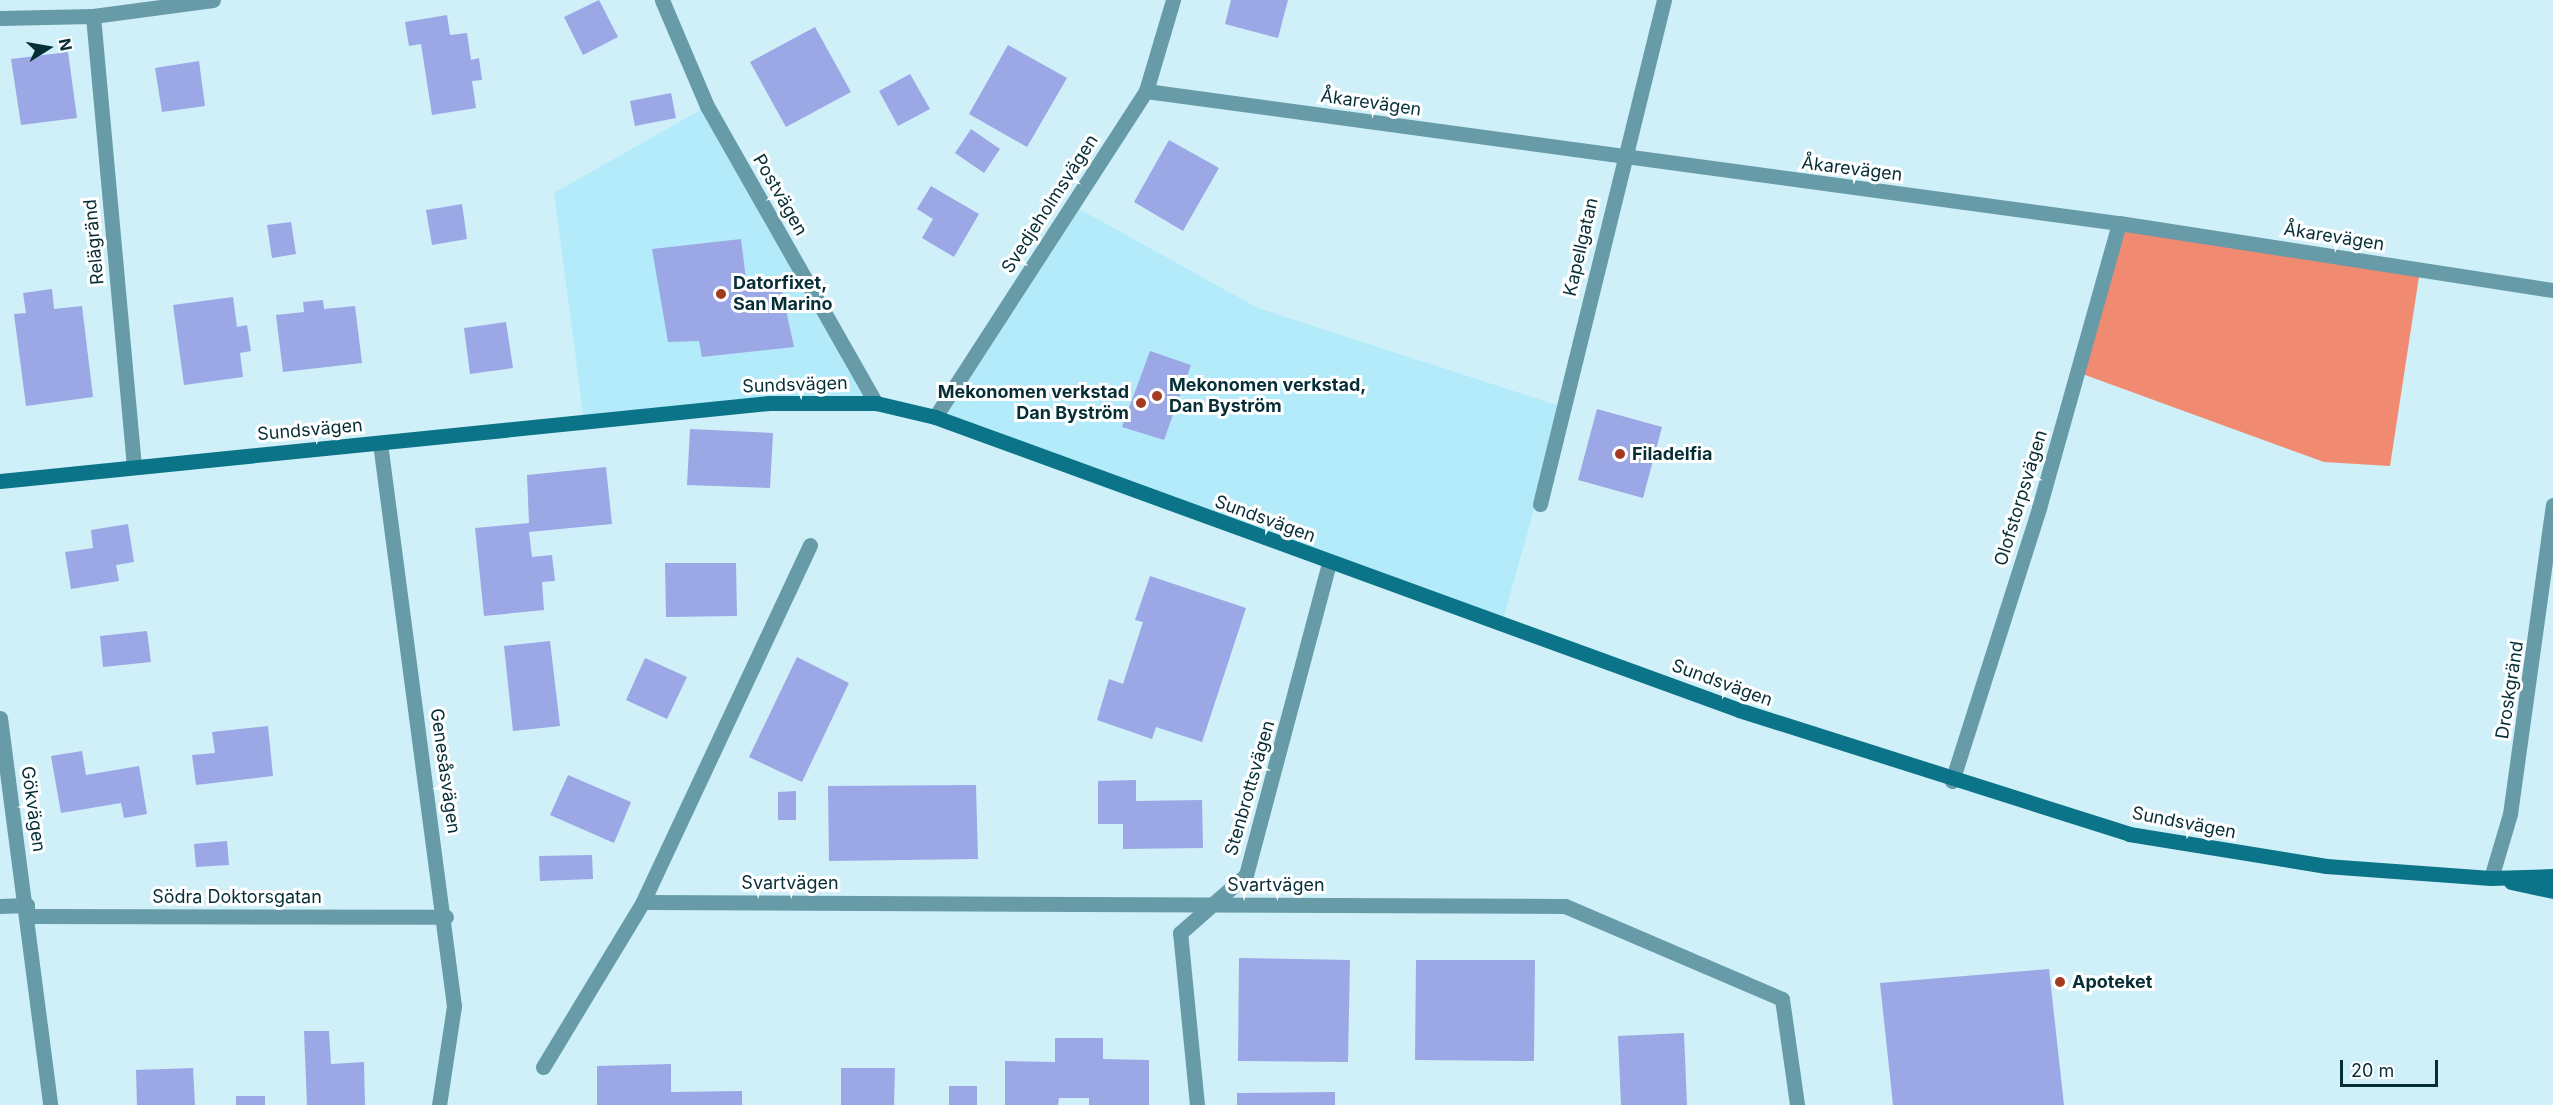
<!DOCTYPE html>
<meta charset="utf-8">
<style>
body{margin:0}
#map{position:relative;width:2553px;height:1105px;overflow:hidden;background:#cff0f9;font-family:Inter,sans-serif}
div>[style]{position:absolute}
.built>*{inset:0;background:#b4ebfa}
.forest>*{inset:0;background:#f08a70}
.building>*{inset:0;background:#9ba8e5}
.street>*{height:15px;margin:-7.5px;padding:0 7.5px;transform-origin:7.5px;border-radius:7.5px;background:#679ba8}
.secondary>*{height:15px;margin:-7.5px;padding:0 7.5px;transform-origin:7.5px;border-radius:7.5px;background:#0c7488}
.dots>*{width:16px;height:16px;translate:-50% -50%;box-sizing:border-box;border:3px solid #fff;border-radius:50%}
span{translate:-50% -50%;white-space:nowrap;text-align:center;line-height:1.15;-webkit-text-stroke:6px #fff;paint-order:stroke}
.street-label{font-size:18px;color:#062e36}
.poi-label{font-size:18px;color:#062e36;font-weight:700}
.left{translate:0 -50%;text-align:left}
.right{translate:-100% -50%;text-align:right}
.north{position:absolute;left:18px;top:18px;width:60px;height:60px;-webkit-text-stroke:4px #fff;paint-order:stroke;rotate:79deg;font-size:16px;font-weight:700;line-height:24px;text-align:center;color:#062e36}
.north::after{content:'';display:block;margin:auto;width:21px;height:27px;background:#062e36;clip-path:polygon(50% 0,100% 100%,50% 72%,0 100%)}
.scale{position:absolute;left:2340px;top:1060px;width:98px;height:27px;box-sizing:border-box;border:3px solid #062e36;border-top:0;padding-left:8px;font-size:18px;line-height:21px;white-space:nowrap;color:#062e36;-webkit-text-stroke:4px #fff;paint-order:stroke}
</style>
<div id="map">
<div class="built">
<i style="clip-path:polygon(707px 106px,876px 403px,584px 421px,554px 193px)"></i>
<i style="clip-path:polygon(1072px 205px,1258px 308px,1563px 407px,1502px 623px,935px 417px)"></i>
</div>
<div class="forest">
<i style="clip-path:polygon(2119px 223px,2420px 270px,2390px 466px,2324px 462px,2077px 372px)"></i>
</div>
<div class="building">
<i style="clip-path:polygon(599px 0,618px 37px,583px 55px,564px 17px)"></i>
<i style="clip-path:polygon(1231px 0,1288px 0,1278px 38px,1225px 24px)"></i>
<i style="clip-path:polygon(447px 15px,450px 35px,467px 33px,471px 60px,479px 58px,482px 80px,472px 81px,476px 108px,432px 115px,421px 44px,409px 46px,405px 22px)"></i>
<i style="clip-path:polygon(815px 27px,851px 92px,786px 127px,750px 62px)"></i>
<i style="clip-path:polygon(1008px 45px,1067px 78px,1027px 147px,969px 114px)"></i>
<i style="clip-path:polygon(68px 52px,77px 118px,21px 125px,11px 59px)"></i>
<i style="clip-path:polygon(199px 61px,205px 106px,162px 112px,155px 68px)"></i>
<i style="clip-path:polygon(910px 74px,930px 109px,898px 126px,879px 91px)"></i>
<i style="clip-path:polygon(671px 93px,676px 118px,635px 126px,630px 101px)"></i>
<i style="clip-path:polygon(971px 129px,1000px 149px,984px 173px,955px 153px)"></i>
<i style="clip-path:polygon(1169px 140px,1219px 168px,1183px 231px,1134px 202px)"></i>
<i style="clip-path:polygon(931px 186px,979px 214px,954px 257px,922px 238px,933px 219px,917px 209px)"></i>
<i style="clip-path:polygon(462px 204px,467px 239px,432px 245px,426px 210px)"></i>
<i style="clip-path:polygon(291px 222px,296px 254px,272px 258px,267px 225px)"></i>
<i style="clip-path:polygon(741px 239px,746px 279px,765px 277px,768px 283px,780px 282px,794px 347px,702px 357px,699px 341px,668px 342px,652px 249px)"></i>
<i style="clip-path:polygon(52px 289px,54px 309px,82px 306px,93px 397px,26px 406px,14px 314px,26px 313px,23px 293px)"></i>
<i style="clip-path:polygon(233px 297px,237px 327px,247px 325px,251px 351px,240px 353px,243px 377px,184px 385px,173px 305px)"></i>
<i style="clip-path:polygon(323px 300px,324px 309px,355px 306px,362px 363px,283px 372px,276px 315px,304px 312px,303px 302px)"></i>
<i style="clip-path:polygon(506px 322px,513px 368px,470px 374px,464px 328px)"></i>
<i style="clip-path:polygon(1150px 351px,1191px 365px,1164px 440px,1122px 427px)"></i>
<i style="clip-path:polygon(1597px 409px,1662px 427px,1643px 498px,1578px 480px)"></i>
<i style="clip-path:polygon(690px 429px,773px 433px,770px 488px,687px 485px)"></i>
<i style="clip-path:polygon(606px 467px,612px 524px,529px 532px,532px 557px,552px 555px,555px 581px,542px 582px,544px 610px,484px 616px,475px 528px,529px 523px,527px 475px)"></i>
<i style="clip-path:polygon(128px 524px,134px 562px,116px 565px,119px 581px,71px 589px,65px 552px,93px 548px,91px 530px)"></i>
<i style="clip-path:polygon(665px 563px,736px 563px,737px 616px,666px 617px)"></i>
<i style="clip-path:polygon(1150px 576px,1246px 608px,1202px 742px,1156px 727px,1152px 739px,1097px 720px,1109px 679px,1123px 684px,1143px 622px,1135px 620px)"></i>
<i style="clip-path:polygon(147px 631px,151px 662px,103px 667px,100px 636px)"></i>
<i style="clip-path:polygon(550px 641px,560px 726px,513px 731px,504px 646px)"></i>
<i style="clip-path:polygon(797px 657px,849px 683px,802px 782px,749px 757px)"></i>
<i style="clip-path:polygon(645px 658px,687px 677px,667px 719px,626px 700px)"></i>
<i style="clip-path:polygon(268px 726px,273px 776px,196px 785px,192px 755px,215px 753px,212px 732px)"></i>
<i style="clip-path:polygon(82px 751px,86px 775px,139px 766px,147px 814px,124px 818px,121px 803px,61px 813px,51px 756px)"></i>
<i style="clip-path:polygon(568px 775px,631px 802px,614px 843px,550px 815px)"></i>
<i style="clip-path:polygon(1136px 780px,1136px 801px,1202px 800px,1203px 848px,1123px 849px,1123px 824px,1098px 824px,1098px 781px)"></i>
<i style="clip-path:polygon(976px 785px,978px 859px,829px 861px,828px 786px)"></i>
<i style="clip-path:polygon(796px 791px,796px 820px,778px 820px,778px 792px)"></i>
<i style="clip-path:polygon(227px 841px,229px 865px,196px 867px,194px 844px)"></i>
<i style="clip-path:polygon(592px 855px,593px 879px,540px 881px,539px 856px)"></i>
<i style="clip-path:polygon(1239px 958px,1350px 960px,1348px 1062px,1238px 1061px)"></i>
<i style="clip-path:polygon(1416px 960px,1535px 960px,1534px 1061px,1415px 1060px)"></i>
<i style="clip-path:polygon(2049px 969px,2064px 1105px,1893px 1105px,1880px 983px)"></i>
<i style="clip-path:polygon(304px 1031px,329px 1031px,331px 1064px,364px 1062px,365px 1105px,307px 1105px)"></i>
<i style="clip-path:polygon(1684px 1033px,1687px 1105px,1621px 1105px,1618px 1036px)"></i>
<i style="clip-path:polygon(1055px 1038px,1103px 1038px,1103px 1059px,1149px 1060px,1149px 1105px,1089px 1105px,1089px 1098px,1059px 1098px,1058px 1105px,1005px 1105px,1005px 1061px,1055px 1062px)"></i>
<i style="clip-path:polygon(671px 1064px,671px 1092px,742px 1091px,742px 1105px,597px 1105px,597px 1066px)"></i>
<i style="clip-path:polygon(193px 1068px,195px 1105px,137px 1105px,136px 1070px)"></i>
<i style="clip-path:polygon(841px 1068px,895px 1068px,894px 1105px,841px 1105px)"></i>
<i style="clip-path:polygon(949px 1086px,977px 1086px,977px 1105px,949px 1105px)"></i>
<i style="clip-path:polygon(1335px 1092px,1335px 1105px,1237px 1105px,1237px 1093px)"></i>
<i style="clip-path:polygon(236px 1096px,265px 1096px,265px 1105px,236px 1105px)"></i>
</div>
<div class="street">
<i style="left:662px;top:0;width:115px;rotate:67deg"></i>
<i style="left:707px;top:106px;width:342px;rotate:60.4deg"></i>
<i style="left:93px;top:16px;width:450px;rotate:84.8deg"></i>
<i style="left:0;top:18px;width:93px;rotate:-1.2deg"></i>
<i style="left:93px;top:16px;width:121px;rotate:-7.6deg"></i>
<i style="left:1146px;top:91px;width:982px;rotate:7.73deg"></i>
<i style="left:2119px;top:223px;width:439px;rotate:8.8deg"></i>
<i style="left:935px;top:417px;width:388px;rotate:-57.1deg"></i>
<i style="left:1146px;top:91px;width:95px;rotate:-73.5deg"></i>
<i style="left:380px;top:443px;width:568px;rotate:82.51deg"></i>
<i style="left:454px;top:1006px;width:100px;rotate:98.6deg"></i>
<i style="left:1540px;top:504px;width:519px;rotate:-76.18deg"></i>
<i style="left:810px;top:545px;width:394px;rotate:115.1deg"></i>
<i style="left:643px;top:902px;width:922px;rotate:0.25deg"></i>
<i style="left:1565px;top:906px;width:236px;rotate:23.2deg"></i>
<i style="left:1782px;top:999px;width:107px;rotate:81.9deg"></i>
<i style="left:0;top:718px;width:390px;rotate:82.6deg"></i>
<i style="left:1952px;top:781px;width:287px;rotate:-72.3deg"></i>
<i style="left:2039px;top:508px;width:296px;rotate:-74.3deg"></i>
<i style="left:2491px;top:878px;width:67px;rotate:-73.5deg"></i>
<i style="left:2510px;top:814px;width:312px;rotate:-82.1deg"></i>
<i style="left:0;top:906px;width:27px;rotate:-2deg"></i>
<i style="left:27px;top:905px;width:11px;rotate:90deg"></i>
<i style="left:27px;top:916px;width:419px;rotate:0.1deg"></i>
<i style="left:543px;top:1067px;width:193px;rotate:-58.8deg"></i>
<i style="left:1197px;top:1105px;width:173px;rotate:-95.6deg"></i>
<i style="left:1180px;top:933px;width:88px;rotate:-41.3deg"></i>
<i style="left:1246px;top:875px;width:322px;rotate:-75.1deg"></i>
</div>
<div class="secondary">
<i style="left:0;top:481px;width:773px;rotate:-5.79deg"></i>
<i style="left:769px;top:403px;width:107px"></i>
<i style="left:876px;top:403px;width:61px;rotate:13.3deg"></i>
<i style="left:935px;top:417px;width:856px;rotate:20.02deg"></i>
<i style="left:1739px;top:710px;width:409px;rotate:17.6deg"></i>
<i style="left:2129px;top:834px;width:200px;rotate:9.2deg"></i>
<i style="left:2326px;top:866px;width:165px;rotate:4.2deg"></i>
<i style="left:2491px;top:878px;width:62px;rotate:-1.8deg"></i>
<i style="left:2511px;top:882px;width:43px;rotate:12.1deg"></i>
</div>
<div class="dots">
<i style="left:721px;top:294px;background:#a43b20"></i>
<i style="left:1157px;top:396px;background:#a43b20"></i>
<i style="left:1141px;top:403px;background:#a43b20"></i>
<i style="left:1620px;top:454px;background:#a43b20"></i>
<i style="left:2060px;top:982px;background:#a43b20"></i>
</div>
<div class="street-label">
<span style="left:1371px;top:103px;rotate:8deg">Åkarevägen</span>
<span style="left:1852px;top:169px;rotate:7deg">Åkarevägen</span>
<span style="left:780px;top:195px;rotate:60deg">Postvägen</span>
<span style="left:1050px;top:204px;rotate:-57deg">Svedjeholmsvägen</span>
<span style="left:2334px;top:237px;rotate:9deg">Åkarevägen</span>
<span style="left:94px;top:242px;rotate:-95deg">Relägränd</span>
<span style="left:1581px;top:247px;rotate:-77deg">Kapellgatan</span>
<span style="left:795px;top:385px;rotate:-2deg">Sundsvägen</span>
<span style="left:310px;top:430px;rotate:-5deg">Sundsvägen</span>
<span style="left:2021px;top:498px;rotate:-73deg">Olofstorpsvägen</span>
<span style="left:1265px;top:519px;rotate:20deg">Sundsvägen</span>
<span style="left:1722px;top:683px;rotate:20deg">Sundsvägen</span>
<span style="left:2510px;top:690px;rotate:-81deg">Droskgränd</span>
<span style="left:445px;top:771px;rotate:82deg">Genesåsvägen</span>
<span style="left:1250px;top:788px;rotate:-74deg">Stenbrottsvägen</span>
<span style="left:33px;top:809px;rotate:82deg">Gökvägen</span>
<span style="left:2184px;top:823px;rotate:11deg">Sundsvägen</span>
<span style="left:790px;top:883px">Svartvägen</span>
<span style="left:1276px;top:885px">Svartvägen</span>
<span style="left:237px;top:897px">Södra Doktorsgatan</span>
</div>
<div class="poi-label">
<span class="left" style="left:733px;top:294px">Datorfixet,<br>San Marino</span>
<span class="left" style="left:1169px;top:396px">Mekonomen verkstad,<br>Dan Byström</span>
<span class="right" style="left:1129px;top:403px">Mekonomen verkstad<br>Dan Byström</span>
<span class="left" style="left:1632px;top:454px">Filadelfia</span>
<span class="left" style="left:2072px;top:982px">Apoteket</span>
</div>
<div class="north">N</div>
<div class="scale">20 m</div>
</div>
